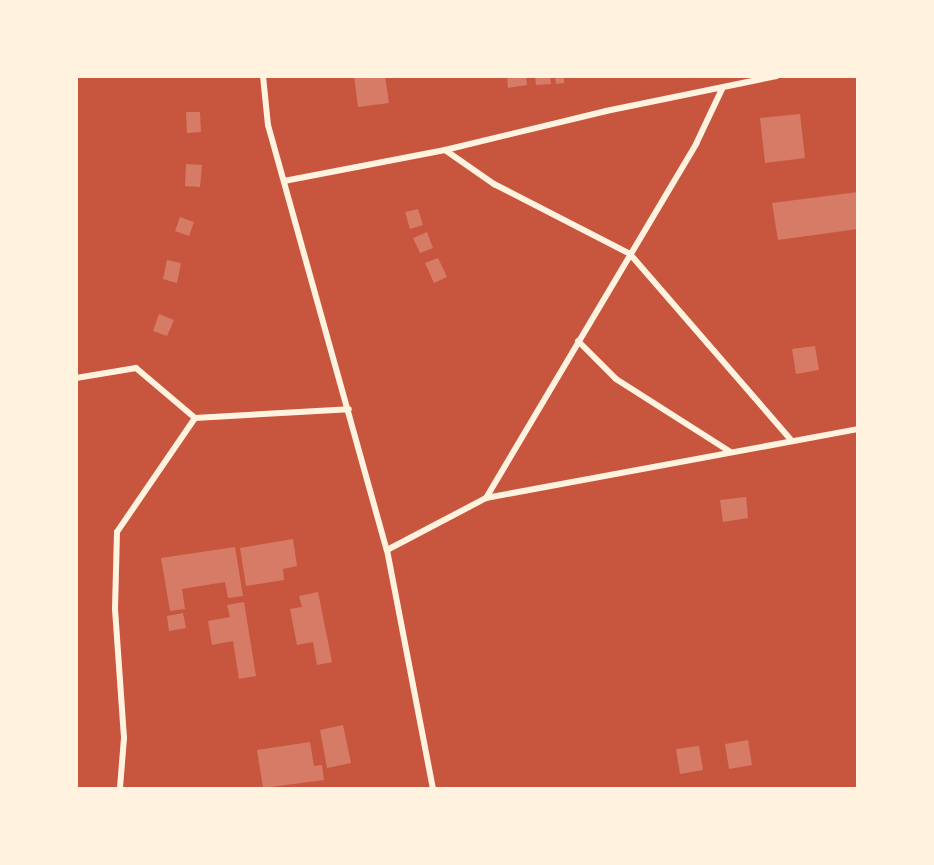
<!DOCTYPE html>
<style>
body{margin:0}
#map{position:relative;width:934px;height:865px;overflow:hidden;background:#c8553d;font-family:Figtree,sans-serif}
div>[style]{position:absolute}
.building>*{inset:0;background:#d67c66}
.minor>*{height:6px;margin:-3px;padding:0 3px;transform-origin:3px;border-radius:3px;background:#fff3e0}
span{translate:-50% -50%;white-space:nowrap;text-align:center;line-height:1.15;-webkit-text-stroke:4.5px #fff3e0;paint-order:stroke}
.frame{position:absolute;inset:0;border:78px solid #fff3e0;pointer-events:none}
</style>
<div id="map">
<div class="building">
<i style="clip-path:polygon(354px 76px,385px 76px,389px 103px,358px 107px)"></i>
<i style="clip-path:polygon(507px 76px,526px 76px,527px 85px,508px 88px)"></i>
<i style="clip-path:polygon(535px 76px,550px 76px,551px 84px,536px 85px)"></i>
<i style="clip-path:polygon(555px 76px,564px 76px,564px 83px,556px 84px)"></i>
<i style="clip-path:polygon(186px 112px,200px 112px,201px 132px,187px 133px)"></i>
<i style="clip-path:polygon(800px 114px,805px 158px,765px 163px,760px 118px)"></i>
<i style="clip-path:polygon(186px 164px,202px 165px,200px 187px,185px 186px)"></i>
<i style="clip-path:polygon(858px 192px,858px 229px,778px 240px,772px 203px)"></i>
<i style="clip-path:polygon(418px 209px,423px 225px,410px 229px,405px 212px)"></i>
<i style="clip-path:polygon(180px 217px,194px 222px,189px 236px,175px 231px)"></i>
<i style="clip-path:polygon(427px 232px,433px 248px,420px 253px,413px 238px)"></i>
<i style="clip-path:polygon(438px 258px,447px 277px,434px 283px,425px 263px)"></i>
<i style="clip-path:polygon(167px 260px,181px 263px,177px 283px,163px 279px)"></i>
<i style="clip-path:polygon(159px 314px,174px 320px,167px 336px,153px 331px)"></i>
<i style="clip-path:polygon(815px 346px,819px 370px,796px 374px,792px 349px)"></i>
<i style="clip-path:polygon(746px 497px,748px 518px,723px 522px,720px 500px)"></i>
<i style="clip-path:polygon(293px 539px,297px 566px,283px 569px,284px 580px,246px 586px,240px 548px)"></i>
<i style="clip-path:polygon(235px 547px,243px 596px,228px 598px,225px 582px,182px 589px,185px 609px,170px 611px,161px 558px)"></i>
<i style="clip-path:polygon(318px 592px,332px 662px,317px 665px,313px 642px,297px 645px,290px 609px,302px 607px,299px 596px)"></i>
<i style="clip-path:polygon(244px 602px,256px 676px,239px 679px,233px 641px,212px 645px,208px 621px,230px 617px,227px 605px)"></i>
<i style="clip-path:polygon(183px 613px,186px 628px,169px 631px,167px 616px)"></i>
<i style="clip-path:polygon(343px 725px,351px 763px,327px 768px,320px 730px)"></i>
<i style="clip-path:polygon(748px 740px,752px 765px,729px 769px,725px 744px)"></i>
<i style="clip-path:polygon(310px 742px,314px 766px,322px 765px,324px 780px,263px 788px,257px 750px)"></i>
<i style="clip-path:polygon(699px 746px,703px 770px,680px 774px,676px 749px)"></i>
</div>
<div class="minor">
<i style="left:263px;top:76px;width:49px;rotate:84.2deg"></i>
<i style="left:268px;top:125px;width:441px;rotate:74.4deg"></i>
<i style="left:387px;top:550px;width:242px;rotate:79.1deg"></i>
<i style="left:445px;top:150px;width:60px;rotate:34.8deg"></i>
<i style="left:494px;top:184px;width:153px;rotate:27.2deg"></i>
<i style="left:630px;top:254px;width:245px;rotate:49.1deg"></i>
<i style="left:284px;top:181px;width:164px;rotate:-10.9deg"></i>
<i style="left:445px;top:150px;width:166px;rotate:-13.6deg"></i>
<i style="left:606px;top:111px;width:174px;rotate:-11.6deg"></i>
<i style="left:578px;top:341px;width:54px;rotate:45deg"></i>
<i style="left:616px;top:379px;width:134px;rotate:32.5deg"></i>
<i style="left:76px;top:378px;width:61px;rotate:-9.5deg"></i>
<i style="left:136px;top:368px;width:77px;rotate:40.3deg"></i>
<i style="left:195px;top:418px;width:138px;rotate:124.4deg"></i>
<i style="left:117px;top:532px;width:77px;rotate:91.5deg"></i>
<i style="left:115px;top:609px;width:129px;rotate:86deg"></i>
<i style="left:124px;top:738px;width:50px;rotate:94.6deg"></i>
<i style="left:195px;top:418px;width:154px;rotate:-3.3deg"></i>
<i style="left:486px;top:498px;width:412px;rotate:-59.3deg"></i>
<i style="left:696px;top:144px;width:61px;rotate:-64.7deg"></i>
<i style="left:387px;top:550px;width:112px;rotate:-27.7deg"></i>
<i style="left:486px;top:498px;width:378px;rotate:-10.5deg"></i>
</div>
<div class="frame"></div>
</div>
